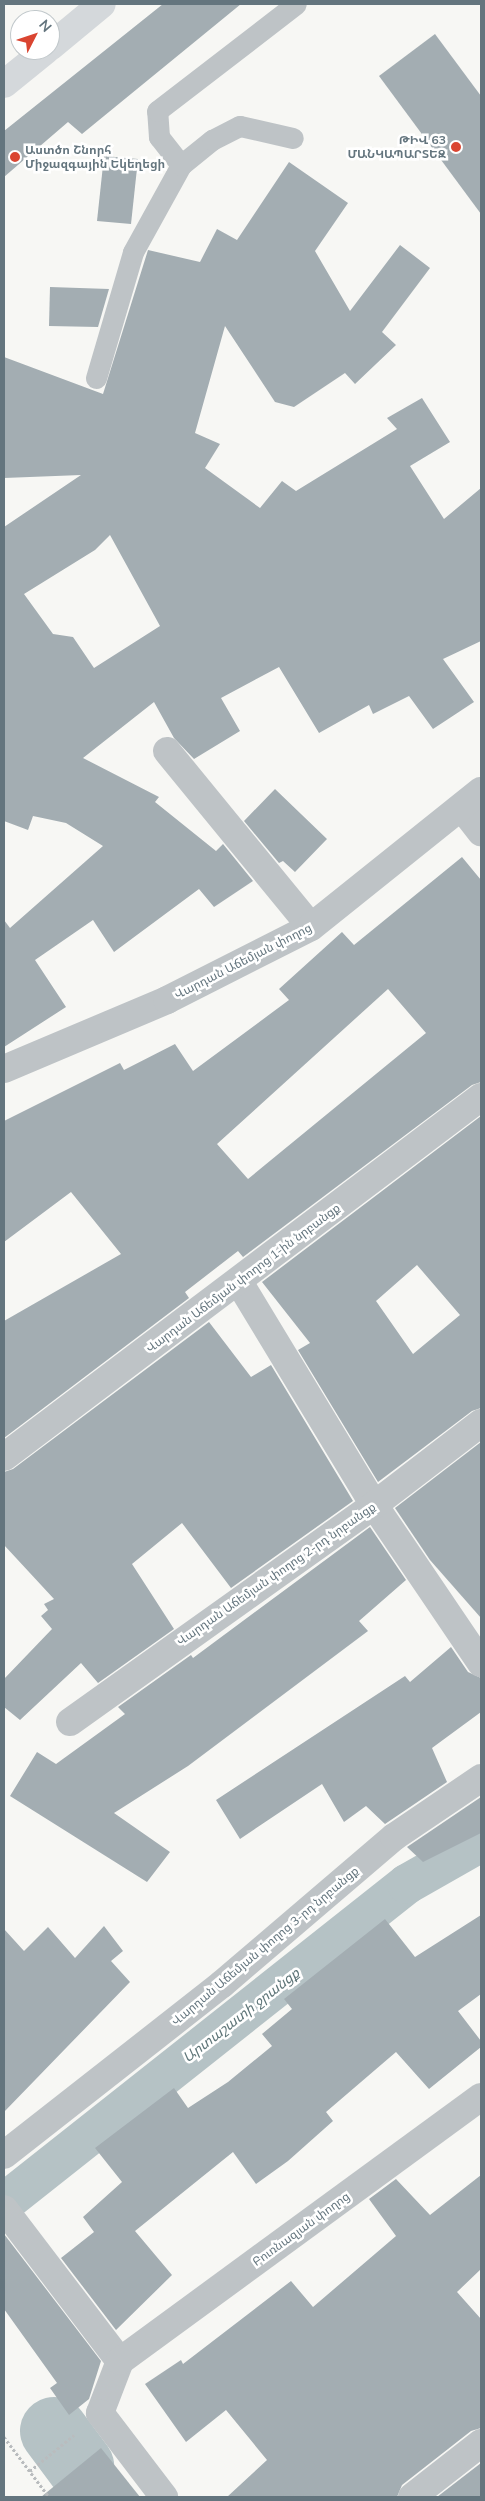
<!DOCTYPE html>
<meta charset="utf-8">
<style>
body{margin:0}
#map{position:relative;width:485px;height:2501px;overflow:hidden;background:#f7f7f4;font-family:Mulish,"Noto Sans Armenian",sans-serif}
div>[style]{position:absolute}
.canal>*{height:40px;margin:-20px;padding:0 20px;transform-origin:20px;border-radius:20px;background:#b5c2c5}
.river>*{height:68px;margin:-34px;padding:0 34px;transform-origin:34px;border-radius:34px;background:#b5c2c5}
.building>*{inset:0;background:#a3adb2}
.path>*{height:3px;margin-top:-1.5px;transform-origin:0;background:repeating-linear-gradient(90deg,#b9bcbe 0 2.5px,transparent 0 5px)}
.lane>*{height:21px;margin:-10.5px;padding:0 10.5px;transform-origin:10.5px;border-radius:10.5px;background:#bec3c6}
.street>*{height:28px;margin:-14px;padding:0 14px;transform-origin:14px;border-radius:14px;background:#bec3c6}
.primary>*{height:28px;margin:-14px;padding:0 14px;transform-origin:14px;border-radius:14px;background:#d4d8db}
.dots>*{width:14px;height:14px;translate:-50% -50%;box-sizing:border-box;border:2px solid #fff;border-radius:50%}
span{translate:-50% -50%;white-space:nowrap;text-align:center;line-height:1.15;-webkit-text-stroke:5px #fff;paint-order:stroke}
.poi-label{font-size:12px;color:#64757e;font-weight:700}
.right{translate:-100% -50%;text-align:right}
.left{translate:0 -50%;text-align:left}
.street-label{font-size:12px;color:#64757e}
.water-label{font-size:14px;color:#5e7578;font-style:italic}
.frame{position:absolute;inset:0;border:5px solid #64757e;pointer-events:none}
.north{position:absolute;left:10px;top:10px;width:50px;height:50px;box-sizing:border-box;background:#fff;border:1px solid #c1c8cb;border-radius:50%;rotate:49deg;font-size:14px;font-weight:700;line-height:20px;text-align:center;color:#64757e}
.north::after{content:'';display:block;margin:auto;width:18px;height:22px;background:#da4531;clip-path:polygon(50% 0,100% 100%,50% 72%,0 100%)}
</style>
<div id="map">
<div class="canal">
<i style="left:9px;top:2199px;width:508px;rotate:-38.36deg"></i>
<i style="left:407px;top:1884px;width:85px;rotate:-29.6deg"></i>
</div>
<div class="river">
<i style="left:54px;top:2431px;width:44px;rotate:53.4deg"></i>
</div>
<div class="building">
<i style="clip-path:polygon(163px 4px,241px 4px,82px 134px,68px 122px,4px 177px,4px 131px)"></i>
<i style="clip-path:polygon(435px 34px,481px 96px,481px 214px,379px 76px)"></i>
<i style="clip-path:polygon(104px 156px,138px 159px,131px 224px,97px 221px)"></i>
<i style="clip-path:polygon(evenodd,289px 162px,348px 203px,315px 251px,350px 311px,400px 245px,430px 268px,382px 332px,396px 345px,355px 384px,345px 373px,294px 407px,275px 402px,225px 326px,195px 433px,220px 444px,205px 468px,260px 508px,282px 481px,296px 491px,397px 429px,387px 418px,422px 398px,450px 442px,410px 466px,444px 519px,481px 488px,481px 641px,443px 659px,474px 702px,433px 729px,409px 696px,373px 714px,369px 705px,319px 733px,279px 667px,221px 698px,240px 731px,194px 759px,174px 738px,154px 702px,83px 758px,159px 797px,155px 802px,216px 851px,223px 844px,253px 881px,214px 907px,199px 889px,114px 952px,93px 920px,35px 960px,66px 1007px,4px 1047px,4px 920px,10px 928px,103px 846px,66px 823px,33px 816px,28px 830px,4px 821px,4px 527px,81px 475px,4px 478px,4px 357px,103px 394px,148px 250px,200px 262px,217px 229px,237px 240px,289px 162px,110px 535px,160px 626px,94px 668px,73px 637px,53px 634px,24px 594px,95px 550px,110px 535px)"></i>
<i style="clip-path:polygon(50px 287px,109px 289px,98px 327px,49px 326px)"></i>
<i style="clip-path:polygon(275px 789px,327px 839px,295px 872px,283px 861px,279px 863px,244px 821px)"></i>
<i style="clip-path:polygon(evenodd,462px 857px,481px 880px,481px 1082px,472px 1085px,243px 1257px,238px 1251px,185px 1292px,189px 1298px,4px 1438px,4px 1321px,121px 1254px,71px 1192px,4px 1242px,4px 1121px,120px 1063px,124px 1070px,175px 1044px,193px 1071px,289px 1000px,279px 989px,342px 932px,354px 945px,462px 857px,388px 989px,426px 1033px,248px 1179px,217px 1144px,388px 989px)"></i>
<i style="clip-path:polygon(evenodd,481px 1116px,481px 1408px,472px 1411px,378px 1482px,298px 1350px,310px 1343px,262px 1282px,481px 1116px,417px 1265px,460px 1315px,413px 1354px,376px 1301px,417px 1265px)"></i>
<i style="clip-path:polygon(209px 1322px,251px 1377px,271px 1365px,353px 1501px,231px 1588px,182px 1523px,132px 1564px,174px 1629px,98px 1683px,81px 1663px,20px 1720px,4px 1707px,4px 1679px,52px 1629px,41px 1616px,48px 1610px,44px 1604px,54px 1599px,4px 1545px,4px 1472px,13px 1469px)"></i>
<i style="clip-path:polygon(481px 1442px,481px 1618px,430px 1560px,395px 1508px)"></i>
<i style="clip-path:polygon(370px 1527px,406px 1580px,359px 1621px,368px 1631px,188px 1766px,114px 1813px,170px 1852px,147px 1882px,10px 1796px,37px 1752px,56px 1764px,125px 1714px,118px 1707px,191px 1655px,193px 1658px)"></i>
<i style="clip-path:polygon(451px 1647px,468px 1672px,481px 1678px,481px 1712px,432px 1748px,447px 1782px,385px 1824px,366px 1806px,344px 1822px,322px 1784px,240px 1839px,216px 1800px,405px 1676px,410px 1682px)"></i>
<i style="clip-path:polygon(481px 1797px,481px 1833px,423px 1862px,407px 1847px)"></i>
<i style="clip-path:polygon(481px 1915px,481px 1994px,458px 2011px,481px 2041px,481px 2047px,429px 2089px,396px 2052px,326px 2112px,333px 2121px,288px 2161px,256px 2184px,233px 2152px,135px 2231px,172px 2275px,116px 2330px,61px 2258px,94px 2232px,83px 2217px,122px 2182px,95px 2148px,174px 2088px,188px 2108px,228px 2082px,272px 2046px,262px 2034px,292px 2009px,284px 1999px,385px 1919px,415px 1957px)"></i>
<i style="clip-path:polygon(104px 1926px,123px 1951px,111px 1961px,130px 1982px,4px 2112px,4px 1929px,24px 1951px,48px 1927px,75px 1958px)"></i>
<i style="clip-path:polygon(481px 2175px,481px 2269px,457px 2292px,481px 2319px,481px 2428px,471px 2431px,402px 2485px,397px 2497px,227px 2497px,267px 2460px,226px 2410px,186px 2442px,145px 2384px,181px 2360px,183px 2364px,291px 2281px,313px 2307px,396px 2236px,369px 2199px,396px 2179px,430px 2215px)"></i>
<i style="clip-path:polygon(4px 2234px,101px 2361px,89px 2399px,69px 2415px,50px 2388px,57px 2383px,4px 2309px)"></i>
<i style="clip-path:polygon(101px 2448px,140px 2497px,41px 2497px)"></i>
<i style="clip-path:polygon(481px 2463px,481px 2497px,437px 2497px)"></i>
</div>
<div class="path">
<i style="left:4px;top:2437px;width:75px;rotate:53.1deg"></i>
<i style="left:30px;top:2471px;width:57px;rotate:-39.3deg"></i>
</div>
<div class="lane">
<i style="left:181px;top:165px;width:40px;rotate:-39deg"></i>
<i style="left:212px;top:140px;width:31px;rotate:-27deg"></i>
<i style="left:240px;top:126px;width:54px;rotate:12.8deg"></i>
<i style="left:96px;top:378px;width:131px;rotate:-73.6deg"></i>
<i style="left:133px;top:252px;width:99px;rotate:-61.1deg"></i>
<i style="left:181px;top:165px;width:36px;rotate:-128deg"></i>
<i style="left:159px;top:137px;width:26px;rotate:-94deg"></i>
<i style="left:157px;top:111px;width:175px;rotate:-37.6deg"></i>
</div>
<div class="street">
<i style="left:167px;top:751px;width:227px;rotate:50.7deg"></i>
<i style="left:462px;top:808px;width:31px;rotate:52deg"></i>
<i style="left:4px;top:1069px;width:177px;rotate:-22.9deg"></i>
<i style="left:167px;top:1000px;width:161px;rotate:-26.9deg"></i>
<i style="left:311px;top:927px;width:218px;rotate:-38.7deg"></i>
<i style="left:239px;top:1282px;width:261px;rotate:58.8deg"></i>
<i style="left:374px;top:1505px;width:191px;rotate:55.9deg"></i>
<i style="left:4px;top:1457px;width:598px;rotate:-37.04deg"></i>
<i style="left:70px;top:1722px;width:374px;rotate:-35.5deg"></i>
<i style="left:374px;top:1505px;width:135px;rotate:-37.5deg"></i>
<i style="left:4px;top:2155px;width:277px;rotate:-38.1deg"></i>
<i style="left:222px;top:1984px;width:226px;rotate:-40.5deg"></i>
<i style="left:394px;top:1837px;width:105px;rotate:-34.1deg"></i>
<i style="left:4px;top:2209px;width:191px;rotate:52.7deg"></i>
<i style="left:120px;top:2361px;width:56px;rotate:111deg"></i>
<i style="left:100px;top:2413px;width:106px;rotate:52.7deg"></i>
<i style="left:120px;top:2361px;width:447px;rotate:-36.2deg"></i>
<i style="left:412px;top:2497px;width:88px;rotate:-38deg"></i>
</div>
<div class="primary">
<i style="left:50px;top:47px;width:67px;rotate:-39.6deg"></i>
<i style="left:4px;top:84px;width:54px;rotate:-39deg"></i>
</div>
<div class="dots">
<i style="left:456px;top:147px;background:#da4531"></i>
<i style="left:15px;top:157px;background:#da4531"></i>
</div>
<div class="poi-label">
<span class="right" style="left:446px;top:147px">ԹԻՎ 63<br>ՄԱՆԿԱՊԱՐՏԵԶ</span>
<span class="left" style="left:25px;top:157px">Աստծո Շնորհ<br>Միջազգային Եկեղեցի</span>
</div>
<div class="street-label">
<span style="left:243px;top:961px;rotate:-27deg">Վարդան Աճեմյան փողոց</span>
<span style="left:243px;top:1278px;rotate:-37deg">Վարդան Աճեմյան փողոց 1-ին նրբանցք</span>
<span style="left:276px;top:1574px;rotate:-35deg">Վարդան Աճեմյան փողոց 2-րդ նրբանցք</span>
<span style="left:265px;top:1946px;rotate:-40deg">Վարդան Աճեմյան փողոց 3-րդ նրբանցք</span>
<span style="left:301px;top:2229px;rotate:-36deg">Բուռնազյան փողոց</span>
</div>
<div class="water-label">
<span style="left:241px;top:2015px;rotate:-38deg">Արտաշատի ջրանցք</span>
</div>
<div class="frame"></div>
<div class="north">N</div>
</div>
